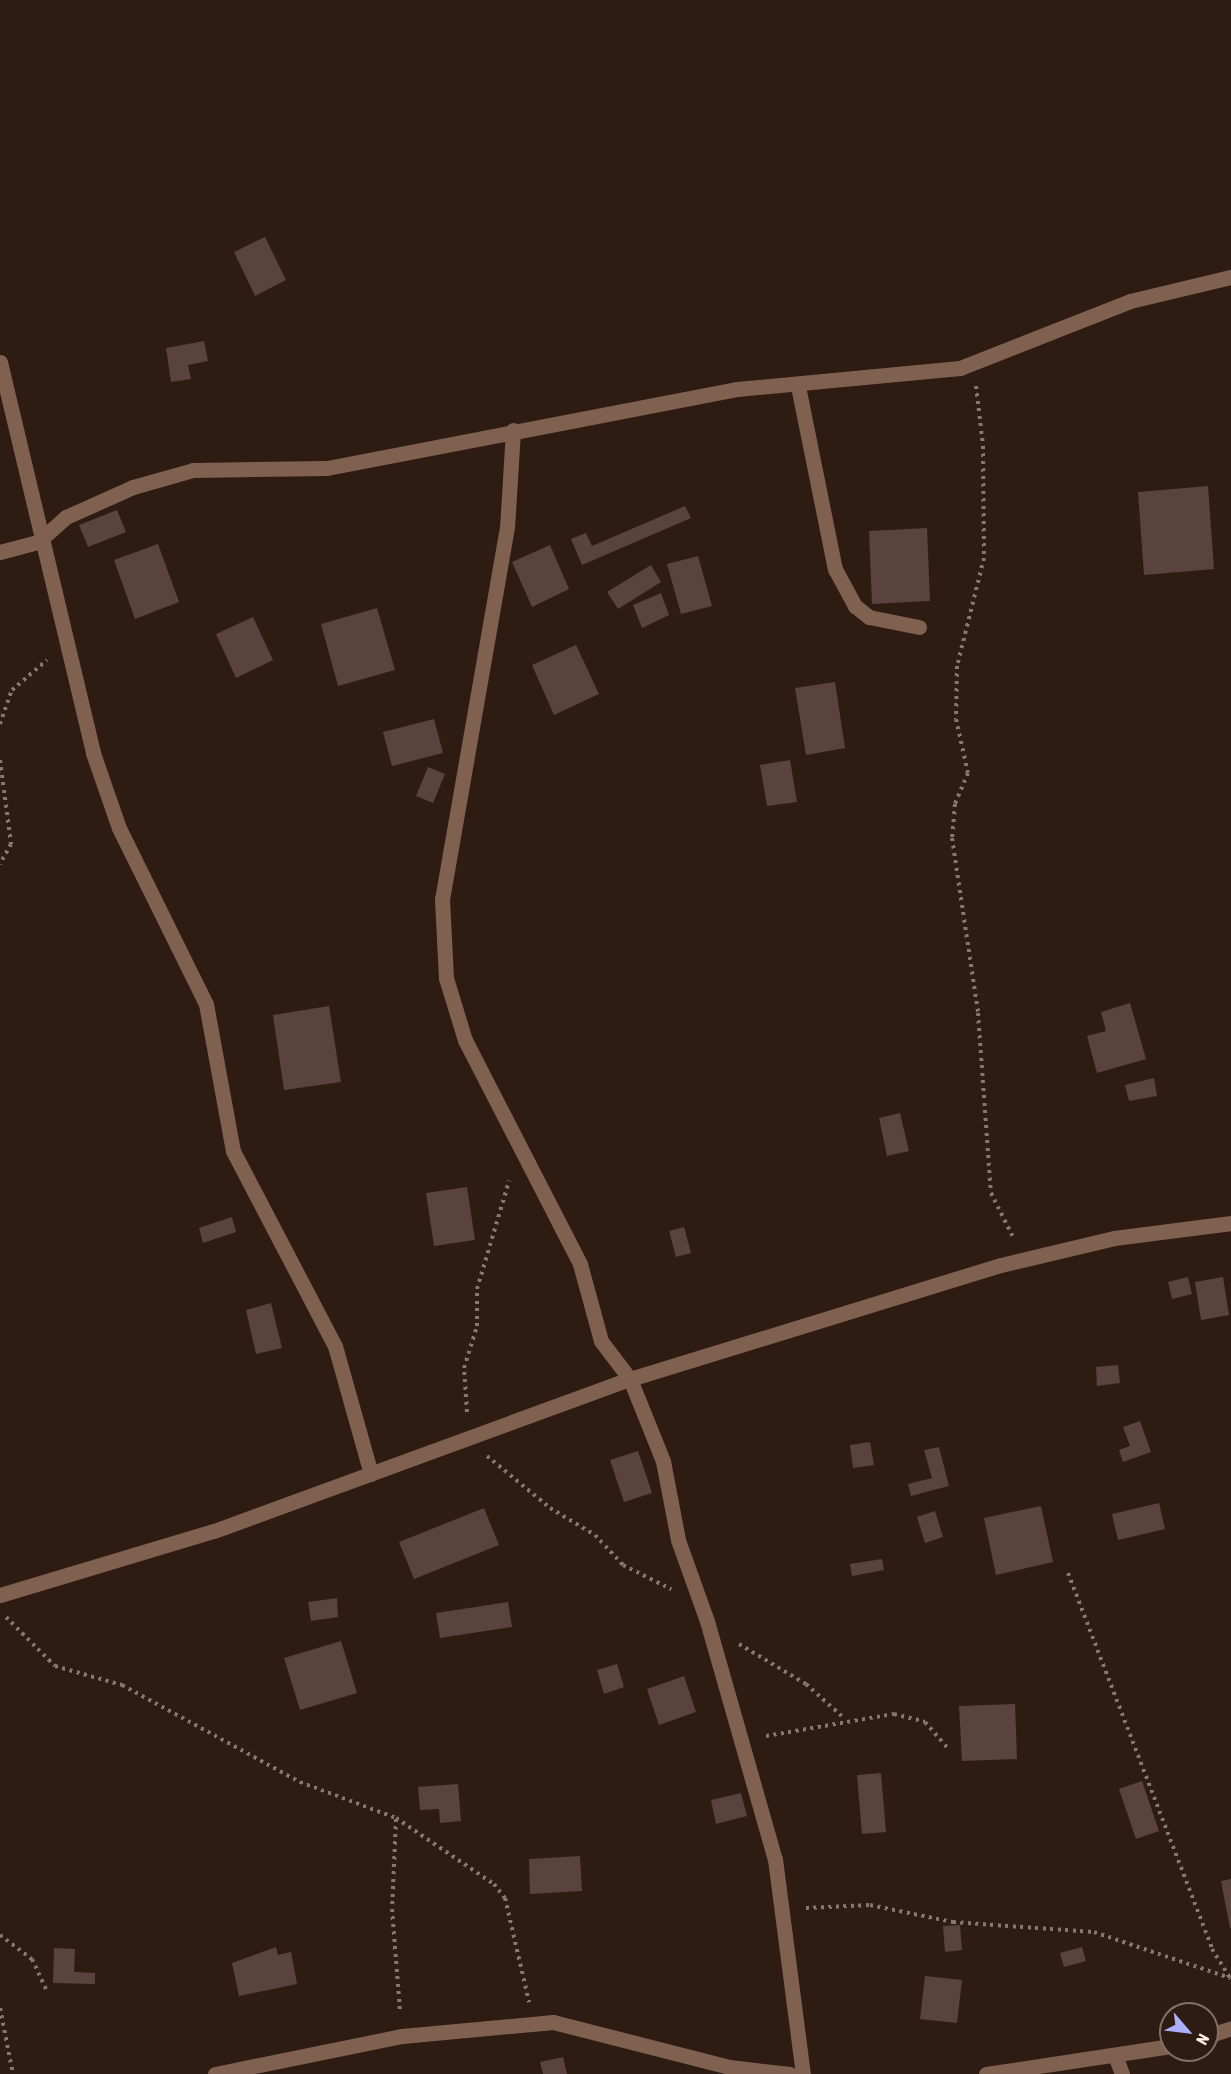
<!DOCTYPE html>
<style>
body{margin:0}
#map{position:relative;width:1231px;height:2074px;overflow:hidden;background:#2e1c13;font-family:"Asap Condensed",sans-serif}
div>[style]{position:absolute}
.building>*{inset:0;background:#59433d}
.path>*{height:4px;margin-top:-2px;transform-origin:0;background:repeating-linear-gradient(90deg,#86776f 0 3px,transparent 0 7.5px)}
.street>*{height:15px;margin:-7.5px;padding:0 7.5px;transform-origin:7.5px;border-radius:7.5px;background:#806150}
span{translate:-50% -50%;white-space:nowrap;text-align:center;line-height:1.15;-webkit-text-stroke:6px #2e1c13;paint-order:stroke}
.north{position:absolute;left:1159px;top:2002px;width:60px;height:60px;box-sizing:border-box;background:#2e1c13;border:2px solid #807069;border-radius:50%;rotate:118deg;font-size:16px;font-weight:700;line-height:24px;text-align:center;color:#fcefe9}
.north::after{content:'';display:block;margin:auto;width:21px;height:27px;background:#acaffb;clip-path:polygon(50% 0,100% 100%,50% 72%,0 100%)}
</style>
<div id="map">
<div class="building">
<i style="clip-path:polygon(265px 237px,286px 280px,255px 296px,234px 252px)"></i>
<i style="clip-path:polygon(204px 341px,208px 361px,188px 365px,191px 379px,171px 382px,166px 348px)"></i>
<i style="clip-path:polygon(1208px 486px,1214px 569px,1144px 575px,1138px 492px)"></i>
<i style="clip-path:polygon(685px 506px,691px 518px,582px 565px,571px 539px,586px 533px,592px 546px)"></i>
<i style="clip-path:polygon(117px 510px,126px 532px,88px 547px,79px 525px)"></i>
<i style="clip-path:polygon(927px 528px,930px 601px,872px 604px,869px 531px)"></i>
<i style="clip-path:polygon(158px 544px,179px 602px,135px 619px,114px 560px)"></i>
<i style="clip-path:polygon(550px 545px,569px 589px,532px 607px,512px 562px)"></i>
<i style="clip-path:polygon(698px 556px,712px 606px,681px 614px,667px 564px)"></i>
<i style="clip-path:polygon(651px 565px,661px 582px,618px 609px,607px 592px)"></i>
<i style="clip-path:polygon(661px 593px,669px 615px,642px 628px,633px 605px)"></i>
<i style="clip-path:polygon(377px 608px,395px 670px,338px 686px,321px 624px)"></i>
<i style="clip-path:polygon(253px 617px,273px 660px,236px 678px,216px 634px)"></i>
<i style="clip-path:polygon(576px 645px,599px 694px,554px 715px,532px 665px)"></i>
<i style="clip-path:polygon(835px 682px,845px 748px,806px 755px,795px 688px)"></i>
<i style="clip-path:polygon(434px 719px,443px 753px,392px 766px,383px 732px)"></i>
<i style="clip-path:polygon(790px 760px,797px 802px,767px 806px,760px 765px)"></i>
<i style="clip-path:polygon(428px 767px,445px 774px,433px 803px,416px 796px)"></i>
<i style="clip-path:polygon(1130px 1003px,1146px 1059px,1097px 1073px,1087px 1036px,1106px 1031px,1101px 1012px)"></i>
<i style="clip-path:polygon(329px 1006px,341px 1082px,284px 1090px,273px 1015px)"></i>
<i style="clip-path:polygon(1154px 1078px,1157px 1096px,1129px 1101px,1125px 1085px)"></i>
<i style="clip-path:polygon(900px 1113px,909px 1151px,887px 1156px,879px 1118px)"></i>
<i style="clip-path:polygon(467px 1187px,475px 1240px,434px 1246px,426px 1193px)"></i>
<i style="clip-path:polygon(232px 1217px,236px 1232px,203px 1243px,199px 1228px)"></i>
<i style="clip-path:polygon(684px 1227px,691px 1253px,676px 1257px,669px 1231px)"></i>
<i style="clip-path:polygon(1188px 1277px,1192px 1294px,1172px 1299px,1168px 1282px)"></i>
<i style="clip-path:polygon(1223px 1277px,1229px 1315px,1201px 1320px,1195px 1282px)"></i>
<i style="clip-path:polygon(271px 1303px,282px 1348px,256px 1354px,246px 1310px)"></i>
<i style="clip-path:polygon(1118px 1365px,1120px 1383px,1097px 1386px,1096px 1367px)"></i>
<i style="clip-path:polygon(1140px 1421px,1151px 1452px,1123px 1462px,1119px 1450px,1130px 1446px,1123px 1427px)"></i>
<i style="clip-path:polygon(870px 1442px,874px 1465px,853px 1468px,850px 1445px)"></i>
<i style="clip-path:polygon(939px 1447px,949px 1486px,911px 1496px,908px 1484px,932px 1478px,924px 1450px)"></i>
<i style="clip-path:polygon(638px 1451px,652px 1493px,624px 1502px,610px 1460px)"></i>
<i style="clip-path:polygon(1159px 1503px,1165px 1529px,1118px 1540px,1112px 1514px)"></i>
<i style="clip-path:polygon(1041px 1506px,1053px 1562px,996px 1575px,984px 1518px)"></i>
<i style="clip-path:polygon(484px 1508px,499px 1545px,414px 1579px,399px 1542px)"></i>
<i style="clip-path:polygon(935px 1511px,943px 1537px,925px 1543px,917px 1517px)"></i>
<i style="clip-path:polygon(882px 1559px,884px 1570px,852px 1576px,850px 1564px)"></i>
<i style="clip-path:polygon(337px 1598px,338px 1617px,311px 1621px,308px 1602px)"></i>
<i style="clip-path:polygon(508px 1602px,512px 1627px,440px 1638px,436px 1613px)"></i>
<i style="clip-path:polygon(341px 1641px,357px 1693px,300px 1710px,284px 1658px)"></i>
<i style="clip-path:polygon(617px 1664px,624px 1687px,604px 1694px,597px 1670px)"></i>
<i style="clip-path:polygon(684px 1676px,696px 1712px,659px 1725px,647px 1689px)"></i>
<i style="clip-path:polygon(1015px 1704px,1017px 1759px,962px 1761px,959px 1706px)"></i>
<i style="clip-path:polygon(881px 1773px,886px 1832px,862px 1834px,857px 1775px)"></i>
<i style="clip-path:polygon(1142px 1781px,1159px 1831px,1136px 1839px,1119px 1789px)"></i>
<i style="clip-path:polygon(458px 1784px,461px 1821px,440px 1823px,439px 1809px,420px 1810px,418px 1787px)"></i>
<i style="clip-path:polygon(741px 1793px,747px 1816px,716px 1824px,711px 1800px)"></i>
<i style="clip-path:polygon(580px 1856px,582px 1891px,530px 1894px,529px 1859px)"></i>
<i style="clip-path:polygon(1231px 1879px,1231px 1928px,1230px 1928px,1221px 1881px)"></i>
<i style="clip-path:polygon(960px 1925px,962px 1950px,945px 1952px,943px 1926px)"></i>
<i style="clip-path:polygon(276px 1947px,278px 1955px,291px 1952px,297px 1984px,239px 1996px,232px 1963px)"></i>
<i style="clip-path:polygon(1082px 1947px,1086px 1961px,1064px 1967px,1060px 1953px)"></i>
<i style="clip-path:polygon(54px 1948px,75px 1949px,74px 1972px,95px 1973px,95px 1984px,53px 1983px)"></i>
<i style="clip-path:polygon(925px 1976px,962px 1980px,957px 2023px,920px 2019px)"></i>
<i style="clip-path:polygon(563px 2057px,567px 2074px,543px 2074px,540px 2062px)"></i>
</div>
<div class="path">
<i style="left:976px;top:386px;width:60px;rotate:83.3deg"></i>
<i style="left:983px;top:446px;width:112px;rotate:89.5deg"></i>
<i style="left:984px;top:558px;width:111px;rotate:104deg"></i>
<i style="left:957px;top:666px;width:53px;rotate:91.1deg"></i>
<i style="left:956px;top:719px;width:55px;rotate:77.5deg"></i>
<i style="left:968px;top:773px;width:34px;rotate:113deg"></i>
<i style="left:955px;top:804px;width:34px;rotate:95deg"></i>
<i style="left:952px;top:838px;width:177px;rotate:81.5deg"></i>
<i style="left:978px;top:1013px;width:180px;rotate:85.9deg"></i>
<i style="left:991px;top:1193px;width:49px;rotate:63.4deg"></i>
<i style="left:0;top:724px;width:36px;rotate:-71deg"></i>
<i style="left:12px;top:690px;width:46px;rotate:-40.6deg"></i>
<i style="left:0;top:760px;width:85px;rotate:82.5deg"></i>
<i style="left:11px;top:844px;width:23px;rotate:119deg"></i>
<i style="left:467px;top:1412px;width:44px;rotate:-93.9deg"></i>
<i style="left:464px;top:1368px;width:44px;rotate:-72.8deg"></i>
<i style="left:477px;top:1326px;width:37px;rotate:-90deg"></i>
<i style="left:477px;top:1289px;width:113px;rotate:-73.5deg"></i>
<i style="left:487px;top:1456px;width:82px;rotate:39.5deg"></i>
<i style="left:550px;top:1508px;width:52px;rotate:31deg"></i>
<i style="left:595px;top:1535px;width:41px;rotate:47deg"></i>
<i style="left:623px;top:1565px;width:54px;rotate:26.6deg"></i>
<i style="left:1068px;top:1573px;width:403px;rotate:69deg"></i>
<i style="left:1212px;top:1949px;width:34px;rotate:58deg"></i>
<i style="left:6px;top:1617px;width:69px;rotate:45deg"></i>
<i style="left:55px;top:1666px;width:70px;rotate:15.8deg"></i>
<i style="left:122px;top:1685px;width:203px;rotate:28.6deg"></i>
<i style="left:300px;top:1782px;width:103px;rotate:20.6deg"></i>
<i style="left:396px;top:1818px;width:118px;rotate:34deg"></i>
<i style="left:494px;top:1884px;width:18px;rotate:52deg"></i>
<i style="left:505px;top:1898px;width:107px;rotate:77deg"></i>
<i style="left:739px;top:1644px;width:78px;rotate:30.8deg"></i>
<i style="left:806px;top:1684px;width:52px;rotate:41.9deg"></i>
<i style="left:766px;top:1736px;width:130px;rotate:-9.8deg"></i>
<i style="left:894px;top:1714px;width:32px;rotate:14deg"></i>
<i style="left:925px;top:1722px;width:37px;rotate:49deg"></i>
<i style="left:396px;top:1819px;width:90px;rotate:92.5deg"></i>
<i style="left:392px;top:1909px;width:102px;rotate:85.5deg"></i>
<i style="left:806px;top:1908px;width:64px;rotate:-2.7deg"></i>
<i style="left:870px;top:1905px;width:85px;rotate:11.6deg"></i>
<i style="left:953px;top:1922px;width:141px;rotate:4.1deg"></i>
<i style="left:1094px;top:1932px;width:144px;rotate:18.7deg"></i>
<i style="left:0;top:1935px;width:40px;rotate:37deg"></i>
<i style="left:32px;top:1959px;width:35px;rotate:65deg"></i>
<i style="left:0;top:2008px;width:67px;rotate:78.9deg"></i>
</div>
<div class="street">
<i style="left:0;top:362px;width:402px;rotate:76.6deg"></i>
<i style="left:93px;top:753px;width:79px;rotate:70.9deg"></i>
<i style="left:119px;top:828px;width:196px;rotate:63.7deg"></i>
<i style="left:206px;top:1004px;width:149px;rotate:79.6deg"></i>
<i style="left:233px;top:1151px;width:220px;rotate:62.4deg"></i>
<i style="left:335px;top:1346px;width:133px;rotate:74.3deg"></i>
<i style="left:798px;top:386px;width:187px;rotate:78.6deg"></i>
<i style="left:835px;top:569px;width:42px;rotate:61.6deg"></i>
<i style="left:855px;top:606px;width:18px;rotate:38deg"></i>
<i style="left:869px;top:617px;width:51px;rotate:11.3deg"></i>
<i style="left:513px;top:430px;width:97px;rotate:93.5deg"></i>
<i style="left:507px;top:527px;width:378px;rotate:99.9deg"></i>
<i style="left:442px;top:899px;width:79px;rotate:87.1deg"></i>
<i style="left:446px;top:978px;width:65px;rotate:73deg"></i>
<i style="left:465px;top:1040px;width:252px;rotate:62.8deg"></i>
<i style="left:580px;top:1264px;width:80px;rotate:74.7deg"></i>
<i style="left:601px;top:1341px;width:48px;rotate:52.7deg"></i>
<i style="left:630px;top:1379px;width:88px;rotate:68.1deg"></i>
<i style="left:663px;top:1461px;width:80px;rotate:79.2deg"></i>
<i style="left:678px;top:1540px;width:86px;rotate:70.3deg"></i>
<i style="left:707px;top:1621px;width:248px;rotate:74.1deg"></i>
<i style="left:775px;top:1859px;width:217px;rotate:82.6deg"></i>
<i style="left:0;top:552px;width:39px;rotate:-15deg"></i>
<i style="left:38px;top:542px;width:38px;rotate:-42deg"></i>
<i style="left:66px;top:517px;width:73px;rotate:-24.1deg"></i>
<i style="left:133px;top:487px;width:62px;rotate:-15.8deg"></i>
<i style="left:193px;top:470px;width:134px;rotate:-0.9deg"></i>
<i style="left:327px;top:468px;width:418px;rotate:-10.9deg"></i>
<i style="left:737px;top:389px;width:224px;rotate:-5.4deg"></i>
<i style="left:960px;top:368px;width:183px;rotate:-21.5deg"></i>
<i style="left:1130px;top:301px;width:104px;rotate:-13.4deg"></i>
<i style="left:0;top:1595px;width:223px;rotate:-16.7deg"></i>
<i style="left:214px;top:1531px;width:443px;rotate:-20.1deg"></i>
<i style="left:630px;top:1379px;width:388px;rotate:-17.1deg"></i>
<i style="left:1001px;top:1265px;width:116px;rotate:-13.4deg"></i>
<i style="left:1114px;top:1238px;width:118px;rotate:-7.3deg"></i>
<i style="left:1207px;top:2036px;width:25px;rotate:-18deg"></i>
<i style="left:1116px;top:2058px;width:17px;rotate:69deg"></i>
<i style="left:215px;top:2074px;width:191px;rotate:-11.5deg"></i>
<i style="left:402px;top:2036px;width:152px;rotate:-5.3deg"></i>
<i style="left:553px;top:2022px;width:182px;rotate:14.3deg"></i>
<i style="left:729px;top:2067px;width:61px;rotate:6.5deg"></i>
<i style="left:986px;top:2074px;width:187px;rotate:-8.6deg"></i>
</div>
<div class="north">N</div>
</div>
